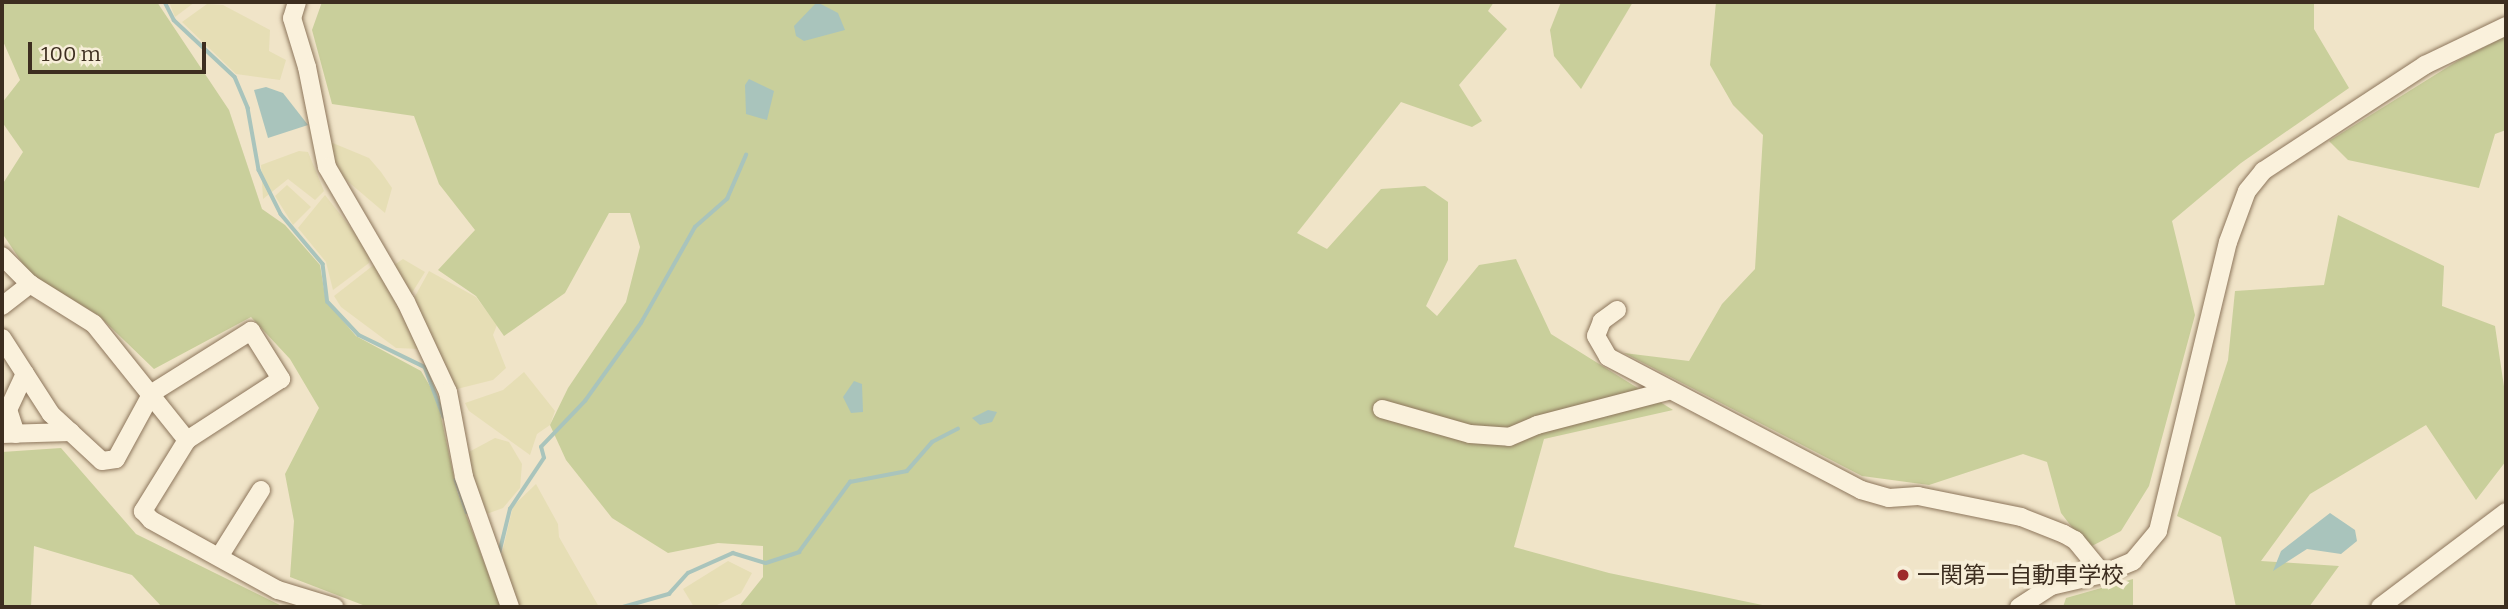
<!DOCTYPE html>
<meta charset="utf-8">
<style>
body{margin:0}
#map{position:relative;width:2508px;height:609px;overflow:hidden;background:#f0e4c8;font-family:Bitter,"Noto Sans JP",serif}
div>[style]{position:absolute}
.farmland>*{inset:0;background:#e6deb5}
.green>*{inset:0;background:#c9cf9b}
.water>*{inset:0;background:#a9c4bc}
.stream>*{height:3.5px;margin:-1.75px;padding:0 1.75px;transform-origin:1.75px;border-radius:1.75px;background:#a9c4bc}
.roads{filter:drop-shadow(0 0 2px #8d765c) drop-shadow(0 0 2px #8d765c)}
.minor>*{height:18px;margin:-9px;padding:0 9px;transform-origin:9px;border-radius:9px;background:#faf1dc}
.dots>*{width:19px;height:19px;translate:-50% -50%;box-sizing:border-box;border:4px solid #f7eed8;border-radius:50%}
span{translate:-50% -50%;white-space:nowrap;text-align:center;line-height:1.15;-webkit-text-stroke:7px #f7eed8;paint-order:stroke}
.poi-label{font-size:23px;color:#3d2e20}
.left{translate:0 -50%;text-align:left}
.frame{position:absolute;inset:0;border:4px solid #3d2e20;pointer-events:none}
.scale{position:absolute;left:28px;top:42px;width:178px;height:32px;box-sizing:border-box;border:4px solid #3d2e20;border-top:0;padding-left:9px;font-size:21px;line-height:24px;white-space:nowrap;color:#3d2e20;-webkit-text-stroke:5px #f7eed8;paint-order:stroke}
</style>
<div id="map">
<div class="farmland">
<i style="clip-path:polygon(169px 2px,195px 2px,175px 17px)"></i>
<i style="clip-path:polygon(207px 4px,223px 5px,270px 30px,269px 51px,286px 60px,280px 80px,236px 74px,182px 22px)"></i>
<i style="clip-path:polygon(328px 141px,369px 158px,381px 172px,392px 188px,385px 213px,332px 168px)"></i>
<i style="clip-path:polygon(299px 151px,308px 152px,324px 191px,315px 200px,288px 179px,263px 199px,261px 165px)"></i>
<i style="clip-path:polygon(287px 185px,311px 207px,293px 225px,275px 196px)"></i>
<i style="clip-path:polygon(325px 195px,369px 251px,369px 263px,333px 290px,326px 262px,298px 228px)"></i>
<i style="clip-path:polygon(403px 259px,425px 272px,410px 296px,394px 265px)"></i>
<i style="clip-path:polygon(375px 264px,420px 349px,396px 348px,341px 307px,334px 296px)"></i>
<i style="clip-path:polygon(429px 271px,476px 297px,497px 325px,493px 335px,506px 368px,493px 380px,457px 389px,413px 300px)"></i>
<i style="clip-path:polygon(524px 372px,555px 411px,550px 425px,537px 434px,530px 455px,469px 411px,465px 403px,503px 390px)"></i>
<i style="clip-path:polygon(495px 438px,509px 442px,522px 464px,520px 488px,503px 508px,481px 516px,467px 453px)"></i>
<i style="clip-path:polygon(536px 484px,558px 524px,559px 537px,599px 607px,518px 607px,499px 566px,513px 506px)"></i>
<i style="clip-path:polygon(728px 561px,752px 573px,741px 593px,713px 607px,694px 607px,683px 589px)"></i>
</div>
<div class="green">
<i style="clip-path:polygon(157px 2px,229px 110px,262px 209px,285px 225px,320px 265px,326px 301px,356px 336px,421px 371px,437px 398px,457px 491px,501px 607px,368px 607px,290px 577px,294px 521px,285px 474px,319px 408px,290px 359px,251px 317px,154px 369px,98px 315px,29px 273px,2px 233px,2px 185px,23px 152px,2px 122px,2px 103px,20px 80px,2px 39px,2px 4px)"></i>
<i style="clip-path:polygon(322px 2px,1494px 2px,1488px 11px,1507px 29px,1459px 85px,1482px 121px,1472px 127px,1401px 102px,1297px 233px,1327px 249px,1381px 189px,1425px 186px,1448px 202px,1448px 260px,1426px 306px,1437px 316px,1479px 265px,1516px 259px,1551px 334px,1673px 410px,1544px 439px,1514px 547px,1609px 573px,1772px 607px,739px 607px,763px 577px,763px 546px,718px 543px,668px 553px,612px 518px,566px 460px,550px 425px,568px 388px,626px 302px,640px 247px,630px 213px,609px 213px,565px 293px,504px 336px,476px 296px,438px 270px,475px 230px,439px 184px,414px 116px,332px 104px,312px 30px)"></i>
<i style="clip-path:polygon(1561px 2px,1633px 2px,1581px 89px,1554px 56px,1550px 30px)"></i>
<i style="clip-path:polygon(1716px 2px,2314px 2px,2314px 29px,2349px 88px,2241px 163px,2172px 221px,2195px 315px,2149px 486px,2121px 531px,2088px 548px,2061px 513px,2047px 462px,2023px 454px,1929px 485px,1862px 476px,1624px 353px,1689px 361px,1722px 304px,1755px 269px,1763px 135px,1733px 105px,1710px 65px)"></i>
<i style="clip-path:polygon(2506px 36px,2506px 130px,2495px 134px,2479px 188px,2348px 160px,2329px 141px,2459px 60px)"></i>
<i style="clip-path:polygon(2338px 215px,2444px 266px,2442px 306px,2495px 326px,2506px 400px,2506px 461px,2476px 500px,2426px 425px,2310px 494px,2261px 561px,2339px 566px,2309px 607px,2236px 607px,2221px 537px,2177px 516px,2228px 360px,2235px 291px,2324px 285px)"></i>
<i style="clip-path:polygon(61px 448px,136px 534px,284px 607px,162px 607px,132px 575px,34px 546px,31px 607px,2px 606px,2px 452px)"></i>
<i style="clip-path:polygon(2133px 579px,2133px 607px,2063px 607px,2066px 598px)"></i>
</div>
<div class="water">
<i style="clip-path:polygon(817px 2px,838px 13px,845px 30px,804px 41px,796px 36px,794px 26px)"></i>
<i style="clip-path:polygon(749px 79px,774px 91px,767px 120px,746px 114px,745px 85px)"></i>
<i style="clip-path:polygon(266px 87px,283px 93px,308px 125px,268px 138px,254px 90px)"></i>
<i style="clip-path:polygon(854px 381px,862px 384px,863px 412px,851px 413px,843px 397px)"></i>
<i style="clip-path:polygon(988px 410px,997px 412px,992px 422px,980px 425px,972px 418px)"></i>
<i style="clip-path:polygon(2330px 513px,2355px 530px,2357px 541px,2341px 554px,2307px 549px,2273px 571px,2281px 551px)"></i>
</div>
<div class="stream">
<i style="left:165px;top:2px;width:20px;rotate:63deg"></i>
<i style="left:174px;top:20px;width:83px;rotate:43.1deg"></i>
<i style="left:235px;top:77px;width:34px;rotate:67deg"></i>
<i style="left:248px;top:108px;width:63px;rotate:79.9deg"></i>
<i style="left:259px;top:170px;width:49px;rotate:63.4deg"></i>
<i style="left:281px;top:214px;width:65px;rotate:50deg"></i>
<i style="left:323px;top:264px;width:38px;rotate:83deg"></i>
<i style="left:328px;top:302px;width:45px;rotate:46.8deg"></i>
<i style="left:359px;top:335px;width:73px;rotate:25.9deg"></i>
<i style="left:425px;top:367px;width:53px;rotate:69.2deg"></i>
<i style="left:456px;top:480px;width:34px;rotate:71deg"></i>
<i style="left:499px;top:554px;width:46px;rotate:-76.3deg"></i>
<i style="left:510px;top:509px;width:61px;rotate:-56.3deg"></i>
<i style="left:544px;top:458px;width:11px;rotate:-105deg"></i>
<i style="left:541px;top:447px;width:64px;rotate:-46.3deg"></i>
<i style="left:585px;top:401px;width:96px;rotate:-54.3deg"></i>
<i style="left:641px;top:323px;width:110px;rotate:-60.6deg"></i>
<i style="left:695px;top:227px;width:43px;rotate:-41.2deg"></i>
<i style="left:727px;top:199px;width:48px;rotate:-66.6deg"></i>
<i style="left:623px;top:607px;width:48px;rotate:-15.8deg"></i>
<i style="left:669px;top:594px;width:28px;rotate:-48deg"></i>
<i style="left:688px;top:573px;width:49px;rotate:-24deg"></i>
<i style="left:733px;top:553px;width:34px;rotate:17deg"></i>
<i style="left:766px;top:563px;width:35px;rotate:-18deg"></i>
<i style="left:799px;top:552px;width:87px;rotate:-53.9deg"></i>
<i style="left:850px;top:482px;width:58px;rotate:-10.9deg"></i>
<i style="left:907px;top:471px;width:38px;rotate:-49deg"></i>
<i style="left:932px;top:442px;width:29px;rotate:-27deg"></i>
</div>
<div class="roads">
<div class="minor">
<i style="left:297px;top:2px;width:17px;rotate:107deg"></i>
<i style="left:292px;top:18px;width:51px;rotate:73deg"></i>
<i style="left:307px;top:67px;width:102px;rotate:78.7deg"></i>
<i style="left:327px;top:167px;width:156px;rotate:59.7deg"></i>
<i style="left:406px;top:302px;width:99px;rotate:65deg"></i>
<i style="left:448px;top:392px;width:86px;rotate:79.3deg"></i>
<i style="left:464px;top:477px;width:138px;rotate:70.5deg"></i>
<i style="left:2px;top:256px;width:40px;rotate:45deg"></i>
<i style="left:30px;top:284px;width:75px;rotate:32deg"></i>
<i style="left:94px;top:324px;width:149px;rotate:51.3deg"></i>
<i style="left:2px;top:306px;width:36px;rotate:-38deg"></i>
<i style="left:1617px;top:310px;width:19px;rotate:144deg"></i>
<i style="left:1602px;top:321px;width:16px;rotate:112deg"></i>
<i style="left:1596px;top:336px;width:24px;rotate:60deg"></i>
<i style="left:1608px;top:357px;width:286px;rotate:27.7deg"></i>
<i style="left:1861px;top:490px;width:29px;rotate:16deg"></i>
<i style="left:1889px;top:498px;width:29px;rotate:-4deg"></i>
<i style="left:1918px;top:496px;width:105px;rotate:11.5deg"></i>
<i style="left:2021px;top:517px;width:46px;rotate:21.6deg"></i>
<i style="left:2064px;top:534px;width:13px;rotate:29deg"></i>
<i style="left:2075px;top:540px;width:44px;rotate:50.5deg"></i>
<i style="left:2px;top:338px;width:90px;rotate:57.2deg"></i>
<i style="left:51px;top:414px;width:69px;rotate:42.7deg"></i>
<i style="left:102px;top:461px;width:14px;rotate:-8deg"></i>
<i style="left:116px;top:459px;width:75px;rotate:-61.4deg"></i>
<i style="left:152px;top:393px;width:117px;rotate:-32.1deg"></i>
<i style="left:251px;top:331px;width:57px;rotate:58deg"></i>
<i style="left:281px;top:379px;width:112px;rotate:147deg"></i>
<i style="left:187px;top:440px;width:84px;rotate:121.8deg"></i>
<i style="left:143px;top:511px;width:12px;rotate:48deg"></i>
<i style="left:151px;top:520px;width:145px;rotate:28.9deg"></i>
<i style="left:278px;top:590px;width:59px;rotate:16.9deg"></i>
<i style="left:1382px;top:409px;width:91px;rotate:15.9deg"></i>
<i style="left:1470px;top:434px;width:39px;rotate:4deg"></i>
<i style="left:1509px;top:437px;width:30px;rotate:-23deg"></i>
<i style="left:1537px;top:425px;width:138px;rotate:-14.6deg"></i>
<i style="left:2px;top:434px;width:69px;rotate:-1.7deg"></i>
<i style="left:16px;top:434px;width:25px;rotate:-108deg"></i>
<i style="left:8px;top:410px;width:40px;rotate:-65deg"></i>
<i style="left:219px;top:557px;width:79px;rotate:-57.9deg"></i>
<i style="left:2019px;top:607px;width:38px;rotate:-33deg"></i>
<i style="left:2051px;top:586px;width:53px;rotate:-13deg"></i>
<i style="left:2103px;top:574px;width:33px;rotate:-23deg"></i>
<i style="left:2133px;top:561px;width:39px;rotate:-50deg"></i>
<i style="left:2158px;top:531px;width:297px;rotate:-76.4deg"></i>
<i style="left:2228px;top:242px;width:54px;rotate:-69.6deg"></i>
<i style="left:2247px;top:191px;width:26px;rotate:-51deg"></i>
<i style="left:2263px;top:171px;width:194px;rotate:-33.2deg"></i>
<i style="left:2425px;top:65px;width:90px;rotate:-25.7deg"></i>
<i style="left:2380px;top:607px;width:158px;rotate:-37deg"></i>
</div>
</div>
<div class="dots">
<i style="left:1903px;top:575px;background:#9e2a2b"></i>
</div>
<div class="poi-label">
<span class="left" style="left:1917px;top:575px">一関第一自動車学校</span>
</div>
<div class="frame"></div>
<div class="scale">100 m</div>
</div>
